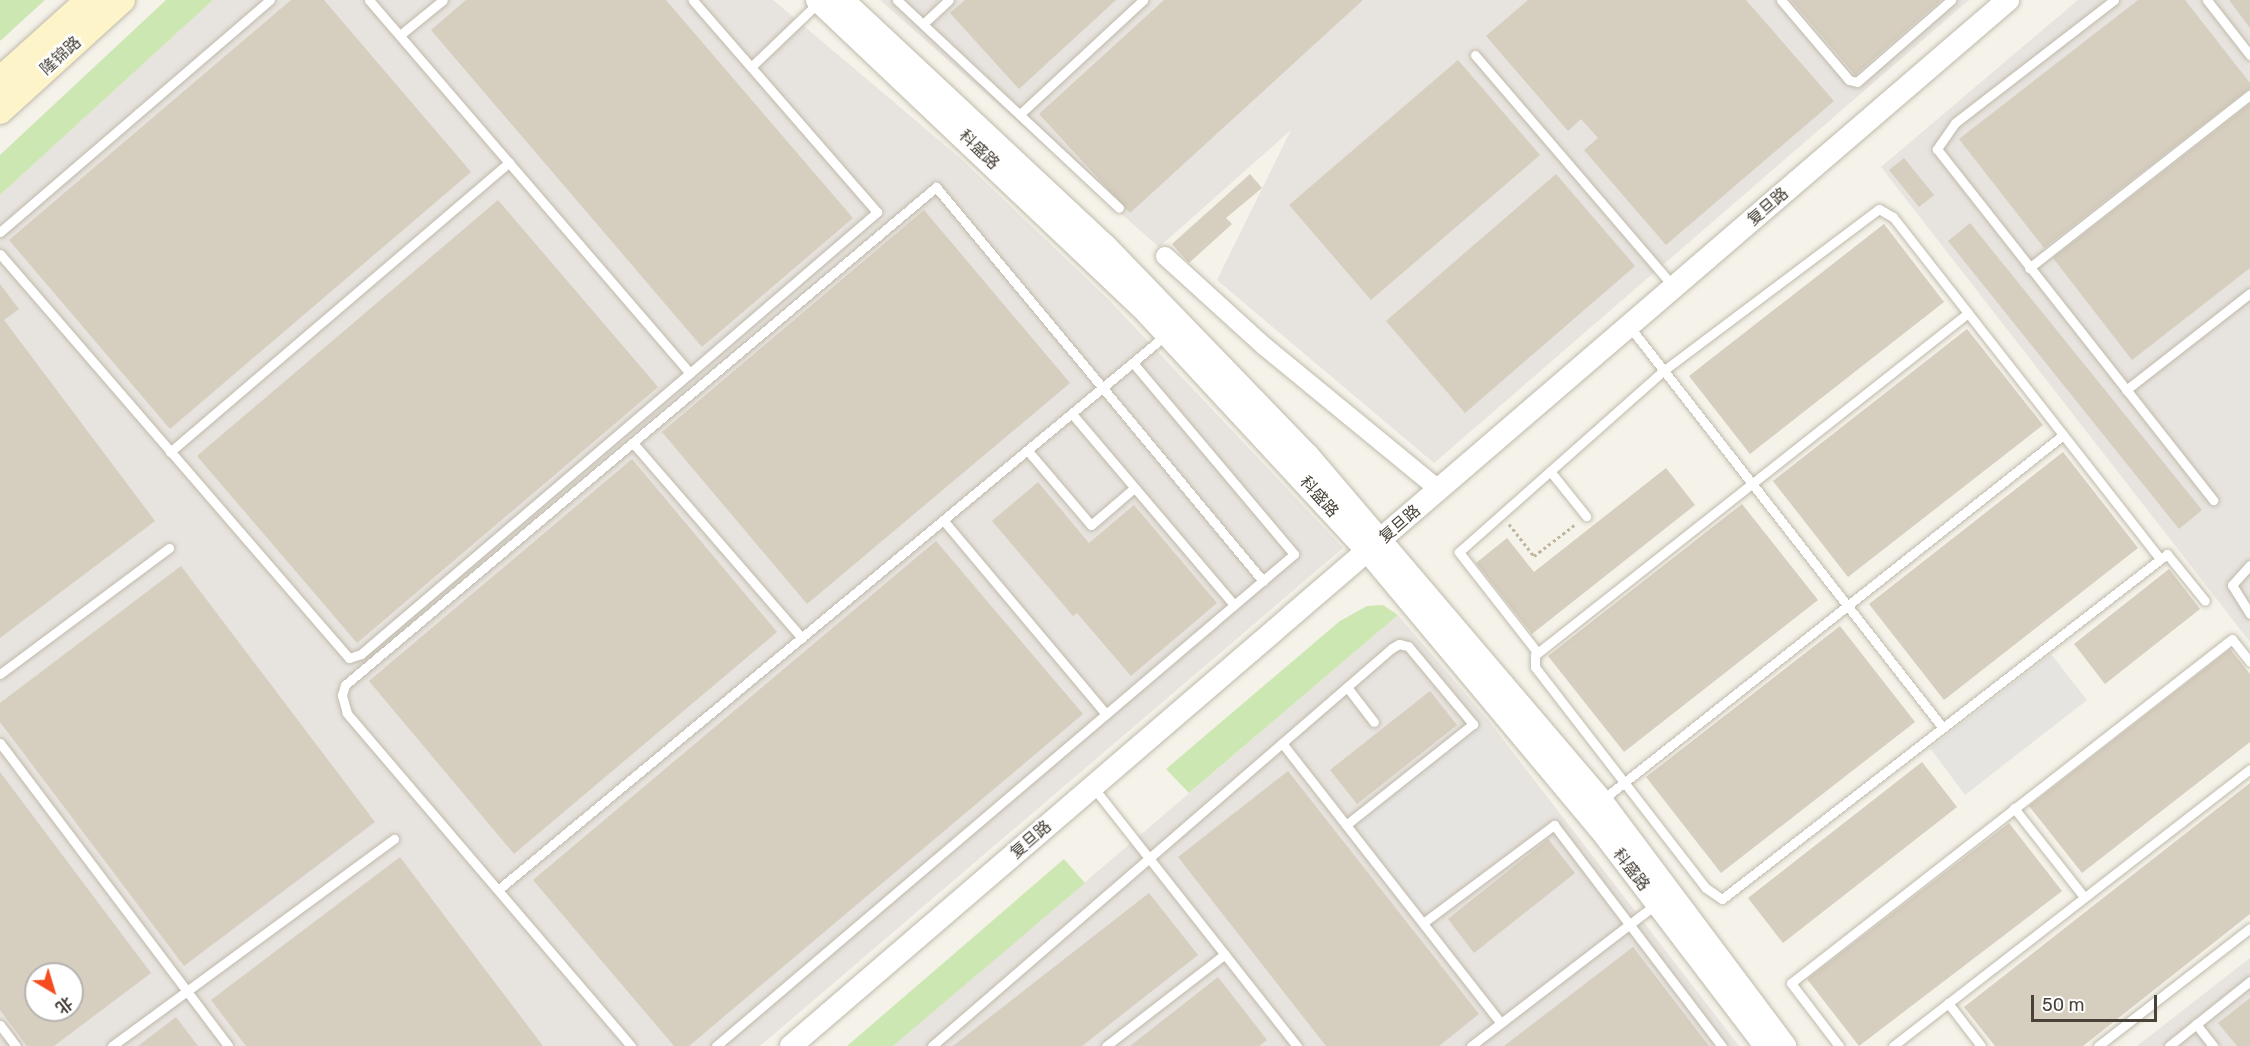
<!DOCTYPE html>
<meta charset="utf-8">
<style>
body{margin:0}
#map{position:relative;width:2250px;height:1046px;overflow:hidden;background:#f4f2e9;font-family:Rubik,"Noto Sans SC",sans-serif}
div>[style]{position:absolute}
.industrial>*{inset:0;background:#e7e3de}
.green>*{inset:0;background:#cde7b3}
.parking>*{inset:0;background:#e6e4e1}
.building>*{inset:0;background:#d6cebf}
.path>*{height:3px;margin-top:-1.5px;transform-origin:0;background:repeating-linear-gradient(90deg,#c1b69d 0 3px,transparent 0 6px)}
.roads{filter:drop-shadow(0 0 2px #c0baac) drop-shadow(0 0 2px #c0baac)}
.service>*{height:9px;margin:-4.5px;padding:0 4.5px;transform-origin:4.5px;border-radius:4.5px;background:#fff}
.minor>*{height:18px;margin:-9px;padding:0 9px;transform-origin:9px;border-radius:9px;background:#fff}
.tertiary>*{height:22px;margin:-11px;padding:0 11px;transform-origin:11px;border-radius:11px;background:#fff}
.secondary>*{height:26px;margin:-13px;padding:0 13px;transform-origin:13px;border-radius:13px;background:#fdf4ca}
span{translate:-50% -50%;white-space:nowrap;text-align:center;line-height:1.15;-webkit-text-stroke:5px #fff;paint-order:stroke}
.street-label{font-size:16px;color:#484238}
.north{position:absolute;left:24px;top:962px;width:60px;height:60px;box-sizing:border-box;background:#fff;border:2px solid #b6b3af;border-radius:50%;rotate:142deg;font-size:16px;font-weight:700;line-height:24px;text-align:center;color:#484238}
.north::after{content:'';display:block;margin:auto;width:21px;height:27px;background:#f64b1f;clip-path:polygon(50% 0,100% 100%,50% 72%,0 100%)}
.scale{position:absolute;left:2031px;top:995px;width:126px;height:27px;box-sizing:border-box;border:3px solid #484238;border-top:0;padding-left:8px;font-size:18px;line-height:21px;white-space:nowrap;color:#484238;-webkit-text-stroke:4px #fff;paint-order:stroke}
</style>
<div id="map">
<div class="industrial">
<i style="clip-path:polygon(evenodd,213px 0,773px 0,959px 157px,1108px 299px,1343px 548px,760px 1046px,0 1046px,0 195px,213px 0,36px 974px,72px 974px,72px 1010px,36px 1010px,36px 974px)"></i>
<i style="clip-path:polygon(880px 0,1969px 0,1434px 463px,1217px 280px,1291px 130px,1159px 247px)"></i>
<i style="clip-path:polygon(2078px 0,2250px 0,2250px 642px,1881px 167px)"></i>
<i style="clip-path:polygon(1398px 615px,1488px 720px,1739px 1046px,893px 1046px)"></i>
<i style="clip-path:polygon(2250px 958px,2250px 1046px,2137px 1046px)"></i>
</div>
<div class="green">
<i style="clip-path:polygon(0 0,45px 0,0 41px)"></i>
<i style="clip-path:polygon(166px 0,213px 0,0 195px,0 155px)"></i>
<i style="clip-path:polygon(1383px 605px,1398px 615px,1189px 793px,1166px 769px,1340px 621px,1367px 606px)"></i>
<i style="clip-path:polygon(1064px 859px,1085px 883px,893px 1046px,847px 1046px)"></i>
</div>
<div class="parking">
<i style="clip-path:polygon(2051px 654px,2087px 700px,1965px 795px,1930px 748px)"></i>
<i style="clip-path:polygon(1481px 725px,1550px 814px,1424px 913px,1355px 824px)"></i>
</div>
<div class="building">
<i style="clip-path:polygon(291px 0,324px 0,471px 172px,170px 429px,9px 240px)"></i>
<i style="clip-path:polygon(466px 0,666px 0,853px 218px,702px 347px,431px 30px)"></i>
<i style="clip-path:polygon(965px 0,1116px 0,1019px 89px,950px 13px)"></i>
<i style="clip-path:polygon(1164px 0,1363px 0,1130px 213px,1039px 114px)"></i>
<i style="clip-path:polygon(1528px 0,1746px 0,1834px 101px,1666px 245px,1584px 150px,1598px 138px,1581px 119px,1568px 131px,1486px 36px)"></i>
<i style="clip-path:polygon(1791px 0,1941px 0,1855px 75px)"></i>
<i style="clip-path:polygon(2138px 0,2185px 0,2250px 83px,2250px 88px,2044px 248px,1959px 139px)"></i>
<i style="clip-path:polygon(2229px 0,2250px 0,2250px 28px)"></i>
<i style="clip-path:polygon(1458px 60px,1540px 155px,1371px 300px,1289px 205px)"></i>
<i style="clip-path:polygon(2250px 104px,2250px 268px,2132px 360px,2053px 258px)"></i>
<i style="clip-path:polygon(1904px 158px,1934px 195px,1919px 207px,1889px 170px)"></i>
<i style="clip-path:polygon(1250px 174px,1262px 188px,1226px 218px,1232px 224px,1189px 263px,1172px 244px)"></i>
<i style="clip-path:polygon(1556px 174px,1635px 266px,1465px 413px,1386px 321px)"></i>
<i style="clip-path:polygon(498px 200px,658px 387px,357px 643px,197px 456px)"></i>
<i style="clip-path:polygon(924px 210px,1070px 383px,807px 604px,662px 432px)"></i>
<i style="clip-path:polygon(1970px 223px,2202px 510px,2179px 529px,1948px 241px)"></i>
<i style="clip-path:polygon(1884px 224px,1944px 302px,1750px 454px,1689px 376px)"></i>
<i style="clip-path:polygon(0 284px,19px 309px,4px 320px,155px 521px,0 638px)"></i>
<i style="clip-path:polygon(1967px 329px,2043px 425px,1848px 577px,1773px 481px)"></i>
<i style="clip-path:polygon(2063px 452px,2138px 548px,1944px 700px,1869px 604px)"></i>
<i style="clip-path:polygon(632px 459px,777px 632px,514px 854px,369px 681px)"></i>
<i style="clip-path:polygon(1666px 468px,1695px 505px,1532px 634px,1476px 563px,1507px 538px,1534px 572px)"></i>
<i style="clip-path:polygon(1038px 482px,1089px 543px,1134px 505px,1217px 603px,1131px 676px,1077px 613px,1073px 616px,992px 521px)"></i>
<i style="clip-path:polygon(1742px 504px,1818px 600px,1624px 752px,1548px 656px)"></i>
<i style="clip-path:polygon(936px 541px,1083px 714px,689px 1046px,674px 1046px,533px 880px)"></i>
<i style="clip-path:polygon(181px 566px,375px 822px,184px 966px,0 722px,0 703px)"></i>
<i style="clip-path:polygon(2169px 569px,2200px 609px,2105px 684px,2074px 644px)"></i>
<i style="clip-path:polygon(1840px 626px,1915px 722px,1721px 873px,1646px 777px)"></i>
<i style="clip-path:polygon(2230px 649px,2250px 674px,2250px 742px,2082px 873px,2029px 806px)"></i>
<i style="clip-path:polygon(1430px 691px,1457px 725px,1357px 804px,1330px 770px)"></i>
<i style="clip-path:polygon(1922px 762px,1957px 807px,1783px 943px,1748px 898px)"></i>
<i style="clip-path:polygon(1288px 771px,1479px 1014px,1439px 1046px,1326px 1046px,1178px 857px)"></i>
<i style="clip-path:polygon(evenodd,0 772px,151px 973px,54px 1046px,27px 1046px,0 1010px,0 772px,36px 974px,72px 974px,72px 1010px,36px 1010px,36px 974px)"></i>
<i style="clip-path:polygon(2250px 783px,2250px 914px,2083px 1046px,1995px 1046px,1964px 1007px)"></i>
<i style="clip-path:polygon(2009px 823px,2062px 891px,1859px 1046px,1807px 979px)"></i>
<i style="clip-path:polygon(1548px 839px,1575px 873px,1474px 953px,1448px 919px)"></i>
<i style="clip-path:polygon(400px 857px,543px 1046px,246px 1046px,211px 1000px)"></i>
<i style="clip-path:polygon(1149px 893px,1198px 955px,1082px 1046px,953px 1046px)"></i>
<i style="clip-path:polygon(1633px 947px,1709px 1046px,1504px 1046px)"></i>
<i style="clip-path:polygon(1218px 977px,1267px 1040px,1259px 1046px,1130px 1046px)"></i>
<i style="clip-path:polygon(2250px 998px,2250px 1046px,2237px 1046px,2218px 1023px)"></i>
<i style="clip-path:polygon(176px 1017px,198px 1046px,138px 1046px)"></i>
</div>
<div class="path">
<i style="left:1509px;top:524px;width:41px;rotate:52deg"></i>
<i style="left:1534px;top:556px;width:54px;rotate:-37.5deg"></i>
</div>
<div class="roads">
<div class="service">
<i style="left:369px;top:0;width:492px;rotate:49.3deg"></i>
<i style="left:690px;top:373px;width:247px;rotate:-40.7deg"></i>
<i style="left:877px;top:212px;width:281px;rotate:-131deg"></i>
<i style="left:897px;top:0;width:304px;rotate:43.1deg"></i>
<i style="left:1781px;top:0;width:105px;rotate:49.6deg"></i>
<i style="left:1849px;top:80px;width:8px;rotate:14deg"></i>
<i style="left:1857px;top:82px;width:125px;rotate:-41.1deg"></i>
<i style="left:2114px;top:0;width:201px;rotate:142.3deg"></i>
<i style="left:1955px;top:123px;width:32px;rotate:125deg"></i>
<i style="left:1937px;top:149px;width:447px;rotate:51.8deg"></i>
<i style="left:2207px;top:0;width:70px;rotate:52deg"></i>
<i style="left:923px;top:24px;width:35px;rotate:-43deg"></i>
<i style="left:400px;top:35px;width:55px;rotate:-39.1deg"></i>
<i style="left:1475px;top:55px;width:306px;rotate:49.4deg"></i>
<i style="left:751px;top:67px;width:94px;rotate:-43.7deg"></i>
<i style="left:1020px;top:114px;width:168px;rotate:-42.8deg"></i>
<i style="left:0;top:232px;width:356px;rotate:-40.7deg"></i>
<i style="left:0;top:254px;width:534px;rotate:49.18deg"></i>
<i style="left:349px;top:658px;width:13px;rotate:-18deg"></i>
<i style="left:361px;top:654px;width:433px;rotate:-40.5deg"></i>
<i style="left:2029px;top:268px;width:281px;rotate:-38.1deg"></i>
<i style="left:1968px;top:313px;width:552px;rotate:141.7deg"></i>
<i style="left:1535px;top:655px;width:12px;rotate:90deg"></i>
<i style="left:1535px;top:667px;width:279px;rotate:52.3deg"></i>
<i style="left:1706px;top:888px;width:19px;rotate:35deg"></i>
<i style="left:1722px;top:899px;width:563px;rotate:-37.79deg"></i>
<i style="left:2167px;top:554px;width:60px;rotate:51deg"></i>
<i style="left:1629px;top:326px;width:510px;rotate:52.01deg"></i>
<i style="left:2126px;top:390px;width:157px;rotate:-38deg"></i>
<i style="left:1073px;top:415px;width:249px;rotate:49.7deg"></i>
<i style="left:633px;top:443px;width:258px;rotate:49.1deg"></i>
<i style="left:1028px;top:451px;width:97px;rotate:49.6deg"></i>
<i style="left:1091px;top:525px;width:57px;rotate:-40.7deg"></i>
<i style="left:170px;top:452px;width:446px;rotate:-40.5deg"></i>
<i style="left:1550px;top:471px;width:58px;rotate:51.3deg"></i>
<i style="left:944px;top:521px;width:252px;rotate:50deg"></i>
<i style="left:2250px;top:565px;width:27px;rotate:132deg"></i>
<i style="left:2232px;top:585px;width:34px;rotate:58deg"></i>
<i style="left:1537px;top:652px;width:127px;rotate:-128deg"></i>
<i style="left:1459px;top:552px;width:273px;rotate:-41.6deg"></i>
<i style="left:1663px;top:371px;width:270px;rotate:-36.9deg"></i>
<i style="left:1879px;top:209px;width:16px;rotate:30deg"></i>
<i style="left:1893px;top:217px;width:434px;rotate:52deg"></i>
<i style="left:0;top:674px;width:211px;rotate:-36.7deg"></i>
<i style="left:1347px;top:687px;width:44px;rotate:52.4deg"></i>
<i style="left:0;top:743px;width:379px;rotate:53deg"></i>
<i style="left:1282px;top:743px;width:355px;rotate:52deg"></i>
<i style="left:1093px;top:787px;width:330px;rotate:51.8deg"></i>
<i style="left:1602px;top:800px;width:588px;rotate:-38.37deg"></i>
<i style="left:2014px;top:808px;width:113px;rotate:51.8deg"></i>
<i style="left:499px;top:889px;width:868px;rotate:-39.72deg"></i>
<i style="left:1423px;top:923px;width:164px;rotate:-36.8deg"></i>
<i style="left:1554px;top:825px;width:278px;rotate:52.8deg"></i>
<i style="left:1948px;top:1003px;width:54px;rotate:52.5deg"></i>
<i style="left:2196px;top:1024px;width:28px;rotate:52deg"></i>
<i style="left:0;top:1025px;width:26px;rotate:53deg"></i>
<i style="left:112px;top:1046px;width:350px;rotate:-36.3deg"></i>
<i style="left:631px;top:1046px;width:438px;rotate:-130.5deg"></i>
<i style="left:347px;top:713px;width:19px;rotate:-106deg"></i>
<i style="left:342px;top:695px;width:10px;rotate:-73deg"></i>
<i style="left:345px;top:685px;width:773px;rotate:-40.12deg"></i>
<i style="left:936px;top:187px;width:512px;rotate:50.31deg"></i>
<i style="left:716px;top:1046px;width:759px;rotate:-40.4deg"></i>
<i style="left:1294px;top:554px;width:248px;rotate:-130.1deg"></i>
<i style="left:932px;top:1046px;width:608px;rotate:-40.87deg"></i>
<i style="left:1392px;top:648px;width:8px;rotate:-30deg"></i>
<i style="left:1399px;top:644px;width:9px;rotate:13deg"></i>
<i style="left:1408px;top:646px;width:102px;rotate:50.2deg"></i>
<i style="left:1473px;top:724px;width:162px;rotate:141.5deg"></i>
<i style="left:1106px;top:1046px;width:150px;rotate:-37.7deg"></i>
<i style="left:1471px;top:1046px;width:233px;rotate:-37.5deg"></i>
<i style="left:1839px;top:1046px;width:79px;rotate:-127.3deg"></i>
<i style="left:1791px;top:983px;width:559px;rotate:-37.96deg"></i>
<i style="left:2232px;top:639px;width:29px;rotate:52deg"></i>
<i style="left:1893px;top:1046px;width:452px;rotate:-37.8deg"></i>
<i style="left:2098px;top:1046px;width:192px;rotate:-37.8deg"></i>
<i style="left:2169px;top:1046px;width:104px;rotate:-38.7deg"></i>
</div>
<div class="minor">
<i style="left:1165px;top:256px;width:134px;rotate:42.3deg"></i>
<i style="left:1264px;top:346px;width:227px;rotate:39.4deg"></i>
</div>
<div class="tertiary">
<i style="left:817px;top:0;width:448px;rotate:43.5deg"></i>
<i style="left:1142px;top:308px;width:333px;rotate:47.2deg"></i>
<i style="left:1368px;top:552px;width:371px;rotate:50.1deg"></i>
<i style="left:1606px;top:837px;width:263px;rotate:52.7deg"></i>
<i style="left:843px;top:0;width:359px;rotate:43.1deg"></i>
<i style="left:1105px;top:245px;width:291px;rotate:46deg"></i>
<i style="left:1307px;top:454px;width:455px;rotate:49.6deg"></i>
<i style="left:1602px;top:801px;width:306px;rotate:53.2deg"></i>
<i style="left:791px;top:1046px;width:1605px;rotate:-40.68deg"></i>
</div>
<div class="secondary">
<i style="left:0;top:80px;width:120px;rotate:-42deg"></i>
<i style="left:0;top:111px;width:165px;rotate:-42.3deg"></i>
</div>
</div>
<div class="street-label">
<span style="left:61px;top:56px;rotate:-42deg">隆锦路</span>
<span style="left:979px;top:150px;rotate:44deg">科盛路</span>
<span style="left:1768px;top:207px;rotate:-41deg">复旦路</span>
<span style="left:1319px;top:497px;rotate:48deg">科盛路</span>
<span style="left:1400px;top:524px;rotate:-41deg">复旦路</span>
<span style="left:1031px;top:840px;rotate:-41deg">复旦路</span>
<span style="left:1631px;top:870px;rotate:52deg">科盛路</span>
</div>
<div class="north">北</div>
<div class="scale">50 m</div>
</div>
